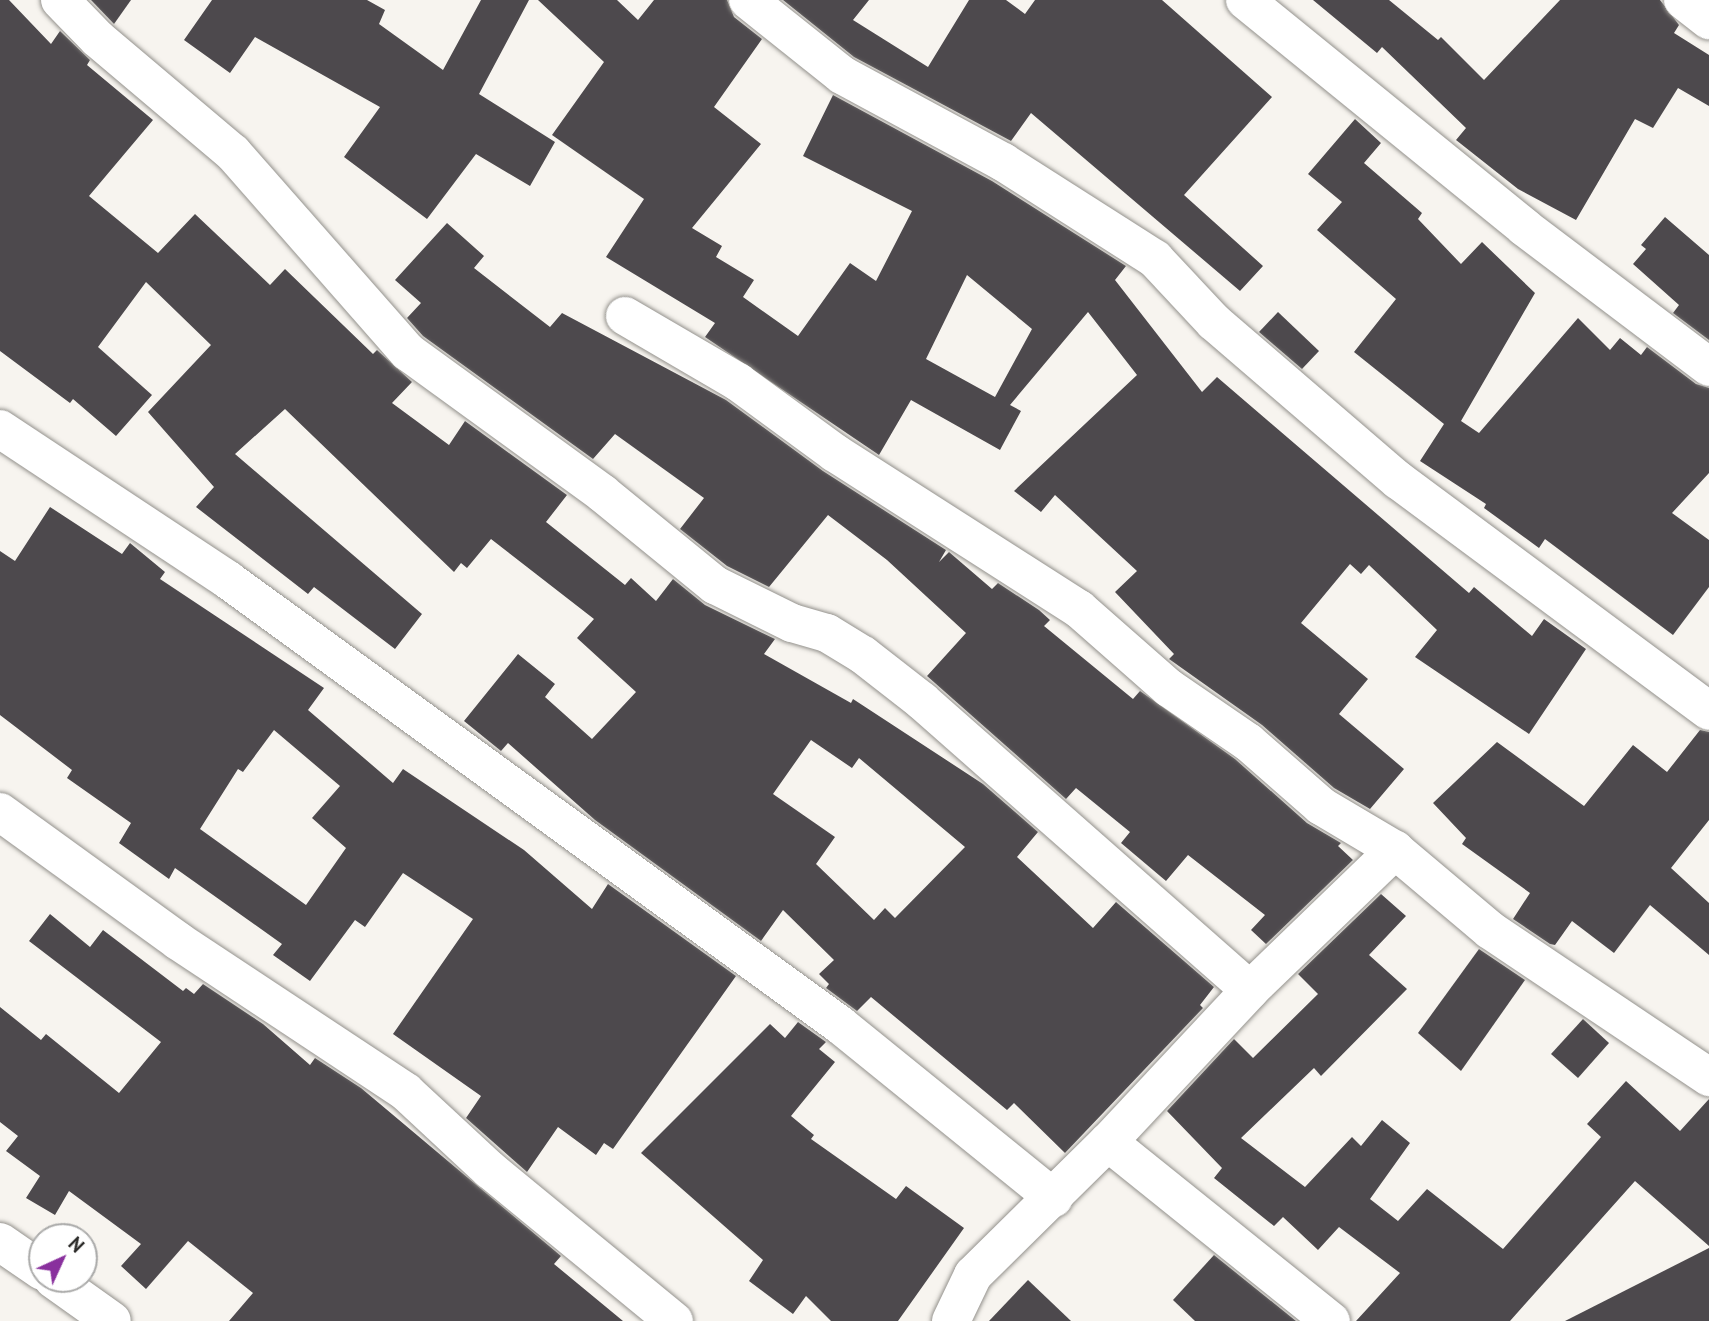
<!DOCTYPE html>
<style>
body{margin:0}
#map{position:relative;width:1709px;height:1321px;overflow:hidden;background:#f7f4ef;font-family:"PT Sans",sans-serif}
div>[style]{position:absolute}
.building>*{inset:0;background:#4d494d}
.roads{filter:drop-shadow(0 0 2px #93918c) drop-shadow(0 0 2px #93918c)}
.minor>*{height:38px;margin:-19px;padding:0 19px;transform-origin:19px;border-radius:19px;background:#fff}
span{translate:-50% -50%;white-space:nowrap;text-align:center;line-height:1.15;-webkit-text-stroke:7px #fff;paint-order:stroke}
.north{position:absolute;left:28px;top:1223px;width:70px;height:70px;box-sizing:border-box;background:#fff;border:2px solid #ababaa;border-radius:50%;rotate:45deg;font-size:19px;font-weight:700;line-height:28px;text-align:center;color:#2e2d2b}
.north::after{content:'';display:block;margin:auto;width:24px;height:32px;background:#89309d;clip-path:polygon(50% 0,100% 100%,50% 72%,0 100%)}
</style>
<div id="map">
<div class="building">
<i style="clip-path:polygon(evenodd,0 0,9px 0,51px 44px,60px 31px,90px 60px,87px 65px,153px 120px,89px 196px,158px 253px,195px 214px,270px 285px,285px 269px,373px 354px,377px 350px,412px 382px,392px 403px,449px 445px,465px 421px,567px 495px,546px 522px,625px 585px,631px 578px,656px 601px,673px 579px,705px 605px,775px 639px,764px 654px,851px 703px,853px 699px,983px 784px,1038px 832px,1017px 857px,1093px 928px,1116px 902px,1214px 987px,1200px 1005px,1203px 1008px,1065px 1153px,1014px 1103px,1007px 1110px,871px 997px,857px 1011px,826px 988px,829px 984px,819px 974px,834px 960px,783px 910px,761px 941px,595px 820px,508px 743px,501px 751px,464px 721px,518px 654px,555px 684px,545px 697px,592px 739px,636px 692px,577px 638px,594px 619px,491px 539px,467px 568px,461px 563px,454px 572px,285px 409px,235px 454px,422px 614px,395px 649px,314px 587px,308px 594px,196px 507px,214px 487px,148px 412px,211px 345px,146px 282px,98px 347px,152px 395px,116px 436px,73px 399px,70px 403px,0 351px,0 0,811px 740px,852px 768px,859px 758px,965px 847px,895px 918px,885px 908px,874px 920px,816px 864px,835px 837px,773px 794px,811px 740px)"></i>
<i style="clip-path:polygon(91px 0,131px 0,114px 24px)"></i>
<i style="clip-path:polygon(212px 0,367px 0,385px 10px,379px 24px,443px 70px,481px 0,529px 0,479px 94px,555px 142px,530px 186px,476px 154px,427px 219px,344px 157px,380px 107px,255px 37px,230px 73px,184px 40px)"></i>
<i style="clip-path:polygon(evenodd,538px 0,617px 0,638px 20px,654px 0,727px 0,734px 17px,762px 39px,714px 107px,761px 144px,692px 228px,722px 246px,716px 257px,754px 280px,743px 297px,798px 336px,850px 263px,876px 281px,912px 211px,803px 156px,833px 95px,992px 181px,1126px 266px,1115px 280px,1202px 392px,1217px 377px,1469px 593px,1474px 587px,1532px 636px,1544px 619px,1586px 649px,1529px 734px,1415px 657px,1437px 630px,1369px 565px,1361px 574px,1350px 564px,1301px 623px,1368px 679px,1339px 714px,1404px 769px,1370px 809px,1334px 788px,1262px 725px,1169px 659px,1174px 654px,1115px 592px,1137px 571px,1055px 495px,1041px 512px,1014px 491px,1137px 375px,1088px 312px,1010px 405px,1021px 411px,1000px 450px,911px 400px,879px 455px,705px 337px,715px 323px,606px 257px,644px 199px,552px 135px,604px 62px,538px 0,967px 275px,1032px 329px,995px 397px,926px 359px,967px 275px)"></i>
<i style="clip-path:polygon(783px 0,869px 0,853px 20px,928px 67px,969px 0,1006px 0,1025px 14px,1035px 0,1162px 0,1272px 97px,1184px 195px,1263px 266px,1240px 291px,1031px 113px,1011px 141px,854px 57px)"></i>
<i style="clip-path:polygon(1313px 0,1389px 0,1438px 40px,1441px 37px,1484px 80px,1560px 0,1660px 0,1679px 25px,1674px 33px,1709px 55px,1709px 106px,1678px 88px,1653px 128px,1635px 119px,1576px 220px,1518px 189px,1456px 140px,1466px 128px,1382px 47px,1377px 53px)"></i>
<i style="clip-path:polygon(1355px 119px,1381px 143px,1364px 163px,1422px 213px,1418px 219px,1461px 264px,1482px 242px,1535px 293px,1461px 421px,1479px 433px,1578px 318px,1610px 350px,1620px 338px,1641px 355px,1647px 347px,1696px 384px,1709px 388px,1709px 473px,1672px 513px,1709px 540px,1709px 587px,1673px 635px,1545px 539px,1539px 548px,1484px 508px,1486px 504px,1420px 461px,1444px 424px,1354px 352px,1396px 299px,1317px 230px,1342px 202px,1308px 174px)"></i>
<i style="clip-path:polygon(1665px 217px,1709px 255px,1709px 340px,1673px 313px,1679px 305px,1633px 264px,1646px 249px,1641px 245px)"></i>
<i style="clip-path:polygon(447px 223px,484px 256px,474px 268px,550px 327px,562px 313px,726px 400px,823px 471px,946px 550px,939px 562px,949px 552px,992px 589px,998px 583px,1039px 610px,1050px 620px,1044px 626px,1133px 699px,1140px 691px,1235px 759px,1307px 823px,1341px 843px,1338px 846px,1353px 860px,1266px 944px,1251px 930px,1265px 915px,1188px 855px,1166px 881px,1121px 843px,1130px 832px,1076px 788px,1066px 799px,927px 676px,966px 633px,887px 560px,828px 515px,769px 587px,727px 566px,680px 529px,704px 498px,615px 434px,593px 459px,423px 336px,407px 318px,421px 303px,395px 280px)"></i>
<i style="clip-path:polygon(1278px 312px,1319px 351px,1302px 369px,1259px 332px)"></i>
<i style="clip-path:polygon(evenodd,50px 507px,122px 554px,130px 543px,165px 572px,160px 579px,324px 688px,308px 710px,393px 783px,403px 769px,524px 850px,592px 909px,608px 884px,736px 976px,613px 1149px,604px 1143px,596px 1155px,558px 1127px,527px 1172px,466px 1118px,481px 1096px,393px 1034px,473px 919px,403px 873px,365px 927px,355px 920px,310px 981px,273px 955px,282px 944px,175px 868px,169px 879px,119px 843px,131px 823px,67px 778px,72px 770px,0 715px,0 551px,15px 561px,50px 507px,274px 730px,340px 786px,312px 818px,346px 848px,306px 905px,200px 829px,238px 769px,243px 772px,274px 730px)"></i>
<i style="clip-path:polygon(1700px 730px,1709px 732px,1709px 820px,1671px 868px,1709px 903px,1709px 955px,1650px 905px,1614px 953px,1572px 921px,1555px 945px,1550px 944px,1513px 919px,1530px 893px,1462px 844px,1466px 838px,1433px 803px,1497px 742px,1584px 806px,1633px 745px,1667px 772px)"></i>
<i style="clip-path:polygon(1381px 894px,1406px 916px,1369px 955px,1407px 989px,1321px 1076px,1314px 1068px,1241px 1138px,1305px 1187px,1352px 1137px,1361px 1146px,1382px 1120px,1410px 1143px,1370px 1199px,1398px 1221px,1427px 1189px,1503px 1249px,1601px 1137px,1587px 1124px,1626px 1081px,1680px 1131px,1709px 1099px,1709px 1246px,1635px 1181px,1510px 1321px,1356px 1321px,1400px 1273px,1339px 1227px,1318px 1250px,1283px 1217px,1274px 1226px,1214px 1178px,1222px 1168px,1167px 1111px,1234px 1039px,1253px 1058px,1318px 994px,1298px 974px)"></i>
<i style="clip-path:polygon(50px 914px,90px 947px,103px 930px,183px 991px,186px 988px,194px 994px,203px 984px,263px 1024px,310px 1065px,315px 1058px,361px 1088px,561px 1256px,554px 1264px,623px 1321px,229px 1321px,253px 1293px,188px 1241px,146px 1289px,121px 1266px,141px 1244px,69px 1191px,55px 1215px,26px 1198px,40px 1176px,6px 1151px,18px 1136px,0 1122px,0 1007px,41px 1040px,46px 1034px,119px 1093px,161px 1042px,29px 941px)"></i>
<i style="clip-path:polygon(1479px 949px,1525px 980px,1461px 1071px,1418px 1033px)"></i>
<i style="clip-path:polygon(1583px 1019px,1609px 1043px,1578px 1078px,1551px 1054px)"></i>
<i style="clip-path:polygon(798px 1022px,826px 1042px,819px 1049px,835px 1062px,791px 1116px,814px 1135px,811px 1139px,896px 1199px,906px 1186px,964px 1228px,898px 1321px,831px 1321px,806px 1296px,793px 1314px,749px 1281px,763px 1260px,641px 1153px,770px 1024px,785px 1038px)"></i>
<i style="clip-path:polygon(1709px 1248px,1709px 1321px,1565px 1321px)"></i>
<i style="clip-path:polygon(1214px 1255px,1296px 1321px,1195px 1321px,1173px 1300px)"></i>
<i style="clip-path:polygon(1028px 1280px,1071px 1321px,989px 1321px)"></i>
</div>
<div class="roads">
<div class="minor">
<i style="left:60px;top:0;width:54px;rotate:45.7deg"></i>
<i style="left:98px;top:39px;width:177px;rotate:40.2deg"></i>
<i style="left:233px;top:153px;width:265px;rotate:48.7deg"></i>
<i style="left:408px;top:352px;width:240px;rotate:36deg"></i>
<i style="left:602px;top:493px;width:146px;rotate:39.2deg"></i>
<i style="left:715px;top:585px;width:86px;rotate:26.3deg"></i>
<i style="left:792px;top:623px;width:36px;rotate:16deg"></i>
<i style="left:827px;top:633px;width:42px;rotate:31.4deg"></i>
<i style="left:863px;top:655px;width:75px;rotate:37.9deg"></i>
<i style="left:922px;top:701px;width:437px;rotate:41.4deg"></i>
<i style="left:748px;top:0;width:120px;rotate:38.6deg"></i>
<i style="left:842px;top:75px;width:183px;rotate:28.4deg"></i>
<i style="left:1003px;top:162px;width:180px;rotate:32.5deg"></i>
<i style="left:1155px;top:259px;width:86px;rotate:46.9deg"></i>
<i style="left:1214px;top:322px;width:243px;rotate:40.7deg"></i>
<i style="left:1398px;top:480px;width:387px;rotate:36.6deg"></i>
<i style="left:1245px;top:0;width:360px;rotate:39.1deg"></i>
<i style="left:1524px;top:227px;width:232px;rotate:37.1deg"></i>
<i style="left:1683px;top:0;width:33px;rotate:38deg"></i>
<i style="left:625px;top:316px;width:131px;rotate:30.3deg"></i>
<i style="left:738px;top:382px;width:120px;rotate:36.2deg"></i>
<i style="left:835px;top:453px;width:290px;rotate:32.6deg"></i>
<i style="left:1079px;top:609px;width:120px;rotate:41.3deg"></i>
<i style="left:1169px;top:688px;width:96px;rotate:34.4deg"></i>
<i style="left:1248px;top:742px;width:97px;rotate:41.2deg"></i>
<i style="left:1321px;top:806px;width:86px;rotate:30.7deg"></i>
<i style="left:1395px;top:850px;width:124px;rotate:40.1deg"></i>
<i style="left:1490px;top:930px;width:264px;rotate:33.9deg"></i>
<i style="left:0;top:429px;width:273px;rotate:33.5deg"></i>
<i style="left:228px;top:580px;width:757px;rotate:36.02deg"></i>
<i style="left:840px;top:1025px;width:275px;rotate:39deg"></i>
<i style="left:0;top:812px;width:220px;rotate:35.9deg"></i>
<i style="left:178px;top:941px;width:273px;rotate:33.5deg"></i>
<i style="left:406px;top:1092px;width:115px;rotate:42.9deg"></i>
<i style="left:490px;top:1170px;width:238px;rotate:39.4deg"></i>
<i style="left:1108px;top:1142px;width:286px;rotate:38.8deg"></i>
<i style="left:0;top:1242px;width:51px;rotate:34.6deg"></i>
<i style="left:53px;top:1279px;width:72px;rotate:35.4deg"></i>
<i style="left:951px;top:1321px;width:51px;rotate:-64.4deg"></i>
<i style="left:973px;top:1275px;width:190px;rotate:-44.6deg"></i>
<i style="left:1108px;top:1142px;width:208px;rotate:-46.9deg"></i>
<i style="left:1250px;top:990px;width:202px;rotate:-44deg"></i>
</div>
</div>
<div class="north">N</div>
</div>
